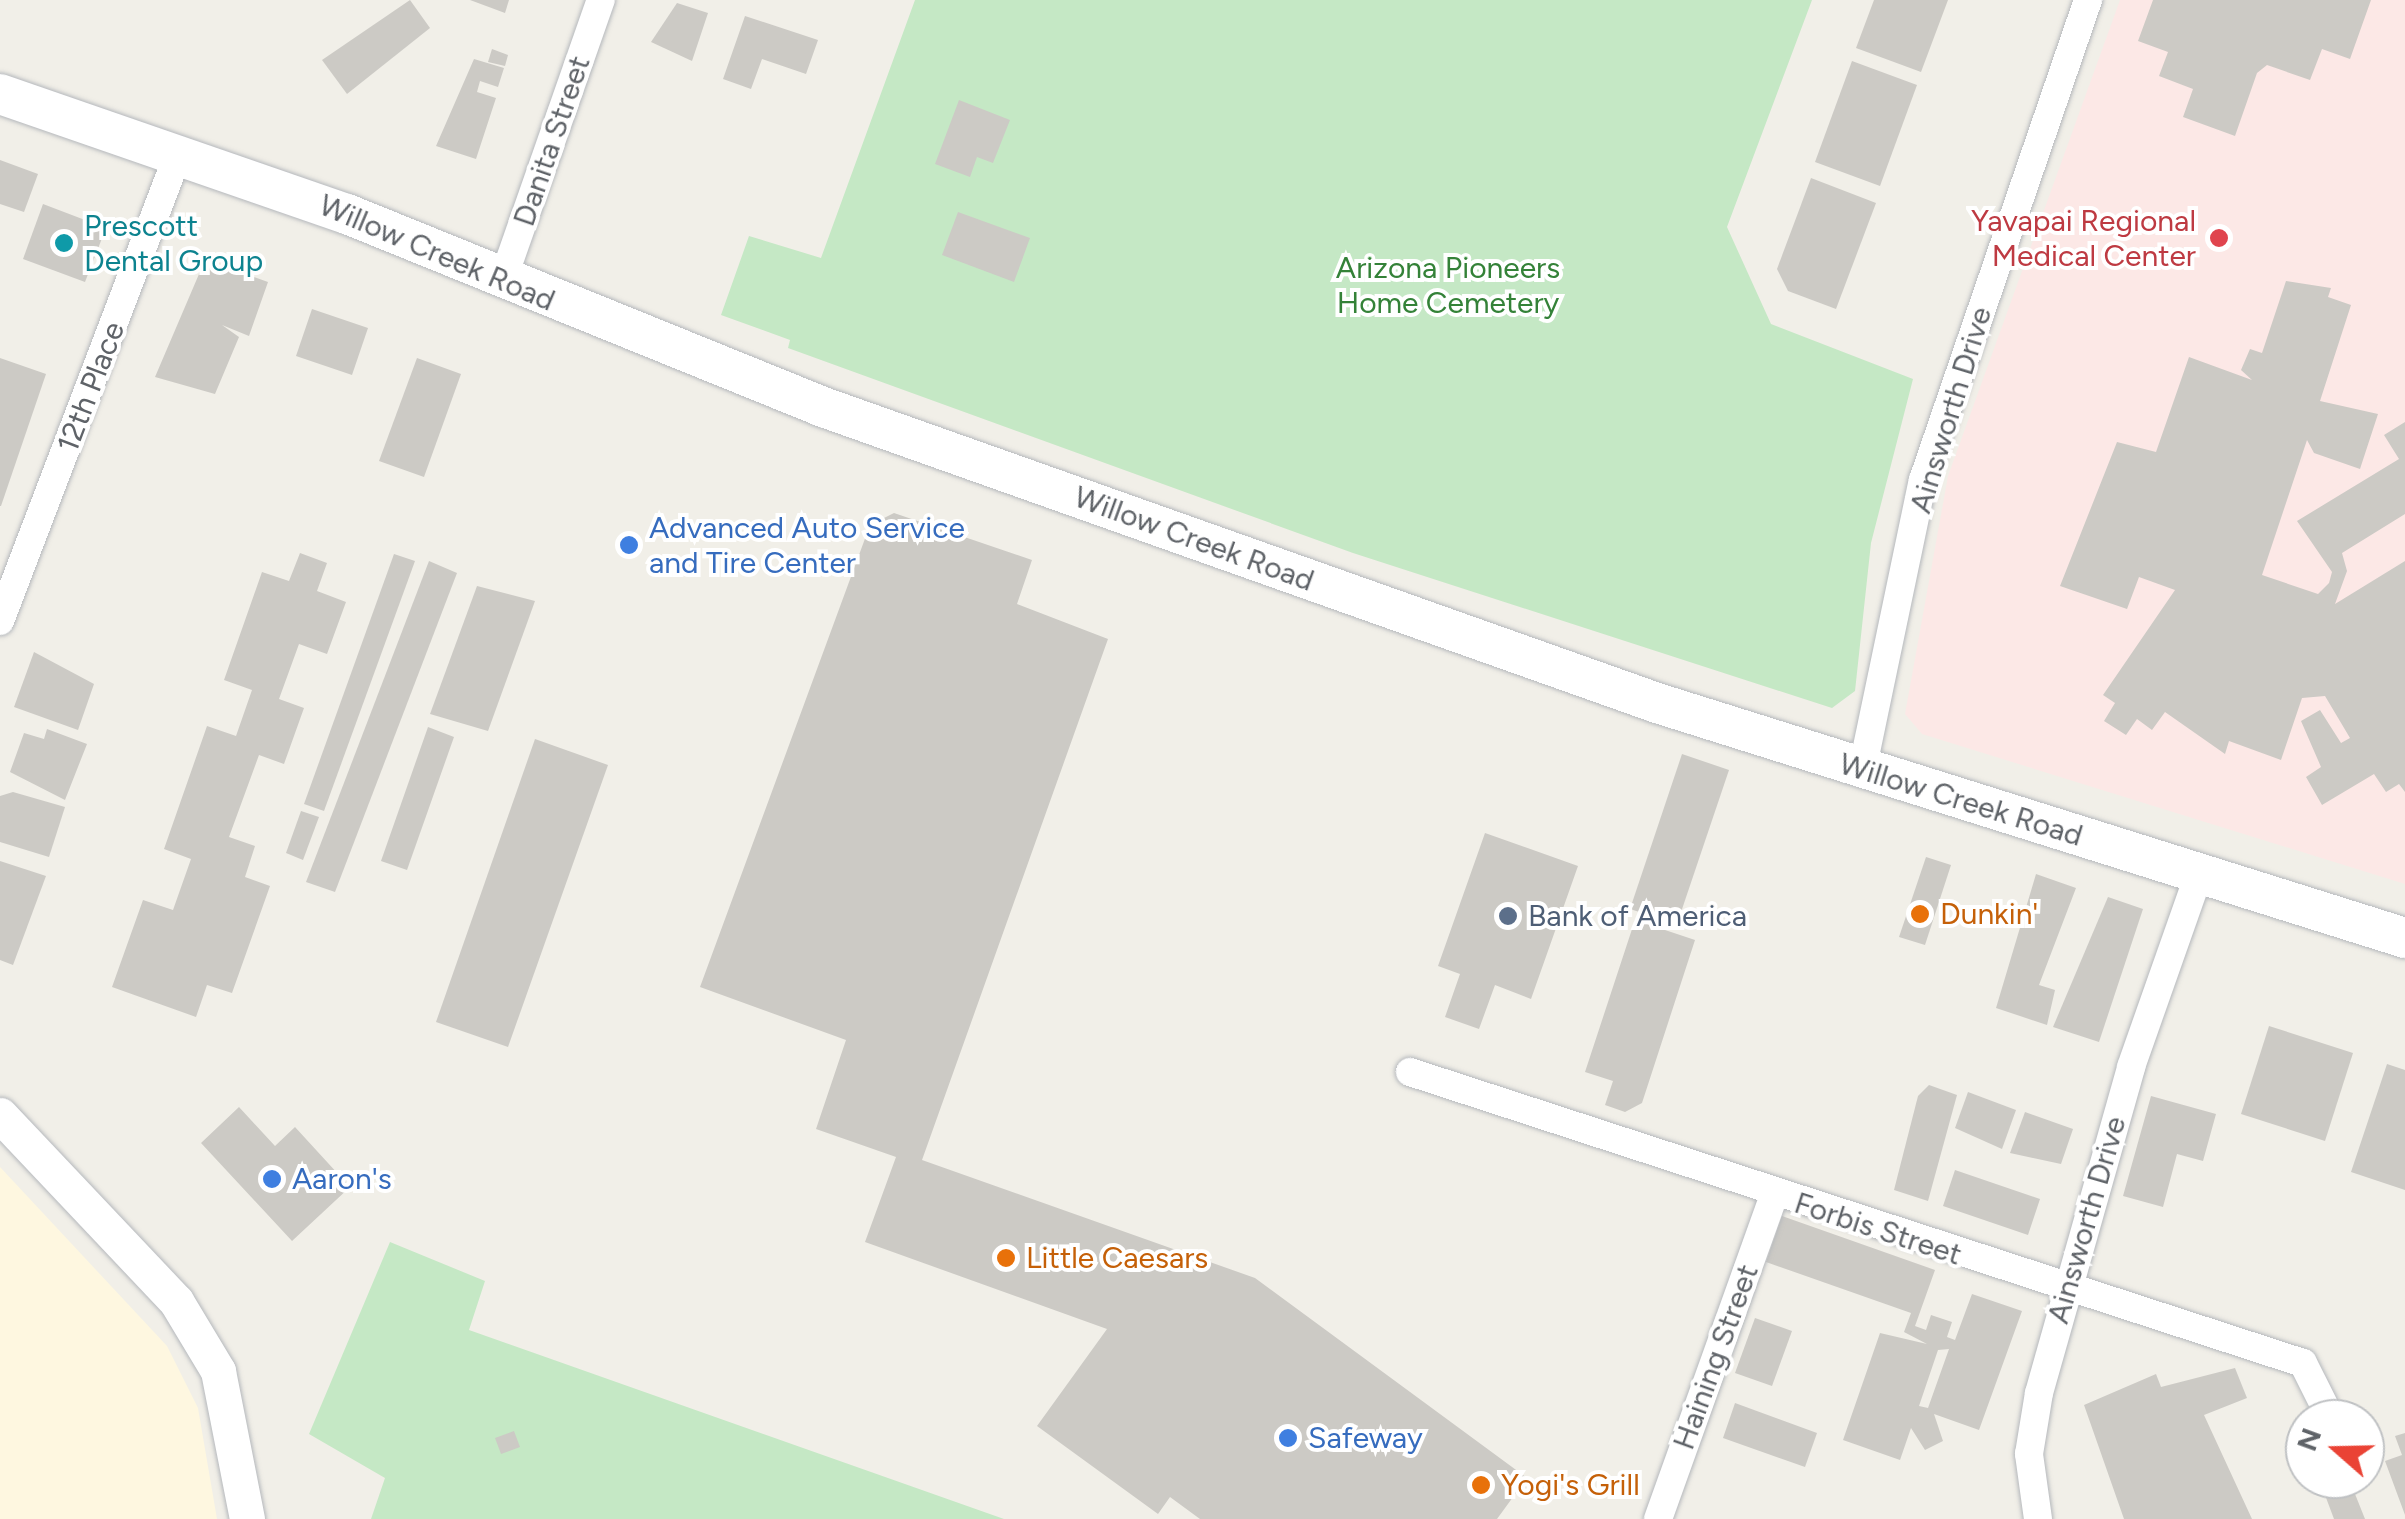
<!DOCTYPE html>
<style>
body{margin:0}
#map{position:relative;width:2405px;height:1519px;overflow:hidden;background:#f1efe8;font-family:Figtree,sans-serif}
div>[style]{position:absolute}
.commercial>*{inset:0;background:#fef7e0}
.medical>*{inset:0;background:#fce8e6}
.green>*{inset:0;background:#c5e8c5}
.building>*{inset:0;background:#cccac5}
.roads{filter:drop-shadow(0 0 2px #b5b8bc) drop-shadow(0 0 2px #b5b8bc)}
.minor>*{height:28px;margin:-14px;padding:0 14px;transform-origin:14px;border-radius:14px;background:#fff}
.tertiary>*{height:35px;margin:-17.5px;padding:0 17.5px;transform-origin:17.5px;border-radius:17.5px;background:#fff}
.secondary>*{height:40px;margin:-20px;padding:0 20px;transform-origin:20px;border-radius:20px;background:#fff}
.dots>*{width:28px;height:28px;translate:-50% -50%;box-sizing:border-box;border:5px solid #fff;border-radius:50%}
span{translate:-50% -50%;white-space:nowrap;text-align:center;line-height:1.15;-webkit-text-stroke:8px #fff;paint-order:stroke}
.street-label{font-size:30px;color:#5f6368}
.health-label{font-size:30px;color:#be3a42}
.right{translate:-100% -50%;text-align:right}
.culture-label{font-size:30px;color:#0d838f}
.left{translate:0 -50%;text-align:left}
.park-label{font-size:30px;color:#348238}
.shop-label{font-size:30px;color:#366cbe}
.food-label{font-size:30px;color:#c56008}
.service-label{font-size:30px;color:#4e5e75}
.north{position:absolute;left:2285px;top:1399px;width:100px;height:100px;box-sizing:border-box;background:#fff;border:2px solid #bfc1c3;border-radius:50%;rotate:290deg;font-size:28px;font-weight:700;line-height:40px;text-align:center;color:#5f6368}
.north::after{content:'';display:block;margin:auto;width:35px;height:45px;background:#ea4335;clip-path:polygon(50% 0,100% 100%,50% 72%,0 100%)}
</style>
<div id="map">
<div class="commercial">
<i style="clip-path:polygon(0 1167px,167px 1346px,198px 1408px,217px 1519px,0 1519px)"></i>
</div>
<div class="medical">
<i style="clip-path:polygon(2120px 0,2405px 0,2405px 884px,1922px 734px,1905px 714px,1948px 476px)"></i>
</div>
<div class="green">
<i style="clip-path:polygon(915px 0,1812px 0,1727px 227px,1771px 324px,1913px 379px,1871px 543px,1855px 691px,1832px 708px,1353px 553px,788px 348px,790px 340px,721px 315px,749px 236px,821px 258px)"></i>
<i style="clip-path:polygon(390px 1242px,485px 1281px,469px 1330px,1004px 1519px,371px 1519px,385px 1478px,309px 1434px)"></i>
</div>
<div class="building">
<i style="clip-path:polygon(410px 0,430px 28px,347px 94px,322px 60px)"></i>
<i style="clip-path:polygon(470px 0,509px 0,505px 13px)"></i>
<i style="clip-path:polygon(1874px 0,1948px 0,1921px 72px,1856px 48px)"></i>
<i style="clip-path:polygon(2153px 0,2371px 0,2350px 59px,2322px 49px,2310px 80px,2267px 65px,2257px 73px,2235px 136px,2183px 117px,2193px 89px,2159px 76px,2168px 52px,2138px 41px)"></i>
<i style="clip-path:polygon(677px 3px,708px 13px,692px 61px,651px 42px)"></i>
<i style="clip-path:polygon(745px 16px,818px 40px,806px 74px,762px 59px,751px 89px,723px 79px)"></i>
<i style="clip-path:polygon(492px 49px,508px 55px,505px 66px,488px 62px)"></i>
<i style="clip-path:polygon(474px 59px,504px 68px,498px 87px,480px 81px,477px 92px,496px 98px,476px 159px,436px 146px)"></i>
<i style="clip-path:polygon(1852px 61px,1917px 85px,1880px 186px,1815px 162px)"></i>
<i style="clip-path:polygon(959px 100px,1010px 120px,993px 163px,977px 157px,970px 177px,935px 164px)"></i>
<i style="clip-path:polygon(0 160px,38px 174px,24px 212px,0 204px)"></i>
<i style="clip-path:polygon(1811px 178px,1876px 203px,1836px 309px,1788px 291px,1777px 269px)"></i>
<i style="clip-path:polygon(43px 204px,106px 228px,85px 282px,23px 259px)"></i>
<i style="clip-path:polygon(958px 212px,1030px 238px,1014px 282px,942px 255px)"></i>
<i style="clip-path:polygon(205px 260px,268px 282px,249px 336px,222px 325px,239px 337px,215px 394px,155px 377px)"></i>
<i style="clip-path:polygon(2286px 281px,2331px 288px,2328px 297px,2351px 305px,2320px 401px,2378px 414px,2360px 469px,2314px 453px,2307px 440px,2262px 575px,2318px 594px,2329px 583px,2332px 572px,2297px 521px,2399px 459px,2384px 435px,2405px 422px,2405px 514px,2342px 553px,2347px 571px,2335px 604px,2405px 561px,2405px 792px,2399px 784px,2386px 792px,2374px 774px,2322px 805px,2306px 777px,2321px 767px,2301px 721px,2320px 710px,2341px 743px,2350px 738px,2325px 696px,2302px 698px,2281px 760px,2229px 741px,2225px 754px,2165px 712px,2152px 730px,2137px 719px,2126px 735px,2104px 721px,2115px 703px,2103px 695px,2175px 590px,2139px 577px,2127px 609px,2060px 586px,2117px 442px,2156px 452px,2189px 357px,2252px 380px,2241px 370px,2250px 349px,2262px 353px)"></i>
<i style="clip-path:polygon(312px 309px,368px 328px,352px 375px,296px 356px)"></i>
<i style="clip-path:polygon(0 358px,46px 374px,1px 506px,0 506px)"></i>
<i style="clip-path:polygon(417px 358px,461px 374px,424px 477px,379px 461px)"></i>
<i style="clip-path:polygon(894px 513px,1032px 560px,1017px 604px,1108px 639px,922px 1160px,1255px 1278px,1527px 1478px,1497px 1519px,1200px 1519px,1170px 1497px,1158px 1514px,1037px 1426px,1107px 1329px,865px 1242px,896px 1157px,816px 1129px,846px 1040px,700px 987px,870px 525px)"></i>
<i style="clip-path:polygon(300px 553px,327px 563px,317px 591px,346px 602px,327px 654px,299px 644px,279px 699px,304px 708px,284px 764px,259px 755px,229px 837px,255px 846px,245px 877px,270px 886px,232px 993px,207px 985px,196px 1017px,112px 987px,143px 900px,173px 910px,191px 859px,164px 849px,207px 726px,236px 736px,252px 690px,224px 680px,262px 572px,289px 581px)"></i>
<i style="clip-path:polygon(394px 554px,415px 561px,324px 811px,304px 804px)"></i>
<i style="clip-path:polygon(429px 561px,457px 573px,335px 892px,306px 882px)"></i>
<i style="clip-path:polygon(477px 586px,535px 601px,488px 731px,430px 714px)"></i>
<i style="clip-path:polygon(34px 652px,94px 684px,78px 730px,14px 707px)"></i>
<i style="clip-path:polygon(428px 727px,454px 737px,407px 870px,381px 861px)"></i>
<i style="clip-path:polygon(47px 729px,87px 744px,65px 800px,10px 772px,24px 733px,44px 739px)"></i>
<i style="clip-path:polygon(535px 739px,608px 765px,508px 1047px,436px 1022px)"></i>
<i style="clip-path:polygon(1682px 754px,1729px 770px,1677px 924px,1630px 909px)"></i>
<i style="clip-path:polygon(13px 792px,65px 807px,49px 857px,0 842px,0 796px)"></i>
<i style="clip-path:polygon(301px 811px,319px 817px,303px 860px,286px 853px)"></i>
<i style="clip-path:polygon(1485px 833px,1578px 866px,1531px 999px,1495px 985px,1479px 1029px,1445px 1017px,1460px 974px,1438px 966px)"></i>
<i style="clip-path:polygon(1926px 857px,1951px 865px,1925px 945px,1899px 937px)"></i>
<i style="clip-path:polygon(0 861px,46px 876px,13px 965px,0 960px)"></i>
<i style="clip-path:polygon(2036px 874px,2076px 888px,2039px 985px,2055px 990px,2047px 1025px,1996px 1008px)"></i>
<i style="clip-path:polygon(2108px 897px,2143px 909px,2099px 1042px,2053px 1027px)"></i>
<i style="clip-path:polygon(1635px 920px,1695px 940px,1642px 1103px,1625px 1112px,1605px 1105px,1613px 1081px,1585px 1072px)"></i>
<i style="clip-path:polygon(2269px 1026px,2353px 1053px,2325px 1141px,2241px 1114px)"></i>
<i style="clip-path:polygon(2387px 1064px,2405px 1070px,2405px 1190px,2351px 1172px)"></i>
<i style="clip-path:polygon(1929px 1085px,1957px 1095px,1928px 1201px,1894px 1190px,1918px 1096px)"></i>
<i style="clip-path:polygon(1968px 1092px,2016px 1110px,2002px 1149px,1955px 1128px)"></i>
<i style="clip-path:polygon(2151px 1096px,2216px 1114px,2203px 1161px,2177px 1154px,2163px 1207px,2123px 1196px)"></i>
<i style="clip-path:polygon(239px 1107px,275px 1146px,295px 1127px,350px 1187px,292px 1241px,201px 1143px)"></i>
<i style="clip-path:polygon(2025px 1112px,2073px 1129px,2061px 1164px,2010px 1153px)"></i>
<i style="clip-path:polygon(1955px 1170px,2040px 1199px,2028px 1235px,1943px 1206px)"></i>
<i style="clip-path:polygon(evenodd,1782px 1216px,1935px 1270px,1915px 1326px,1926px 1330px,1931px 1315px,1952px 1322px,1947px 1337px,1955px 1340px,1972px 1294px,2022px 1311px,1979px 1430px,1934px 1414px,1943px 1441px,1925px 1450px,1911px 1428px,1900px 1460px,1843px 1440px,1880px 1333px,1927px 1344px,1904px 1332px,1911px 1313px,1766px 1262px,1782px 1216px,1949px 1349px,1928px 1408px,1919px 1406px,1938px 1350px,1949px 1349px)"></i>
<i style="clip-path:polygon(1755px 1318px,1792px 1331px,1772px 1386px,1735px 1373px)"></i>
<i style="clip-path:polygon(2235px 1368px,2247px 1398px,2204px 1415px,2252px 1519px,2124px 1519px,2084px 1405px,2156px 1374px,2161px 1387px)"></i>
<i style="clip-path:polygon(1735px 1403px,1817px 1433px,1805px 1467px,1723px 1438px)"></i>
<i style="clip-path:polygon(514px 1431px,520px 1447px,501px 1454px,495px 1438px)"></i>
<i style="clip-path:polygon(2405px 1433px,2405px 1515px,2385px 1461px,2402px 1455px,2395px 1436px)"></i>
<i style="clip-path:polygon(2349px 1479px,2365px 1519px,2334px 1519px,2322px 1487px)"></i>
</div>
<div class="roads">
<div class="minor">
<i style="left:502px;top:282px;width:299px;rotate:-70.7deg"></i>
<i style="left:0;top:621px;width:502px;rotate:-69.11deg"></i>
<i style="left:1862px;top:771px;width:297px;rotate:-78.2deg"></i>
<i style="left:1923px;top:480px;width:508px;rotate:-71.03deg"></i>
<i style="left:1410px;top:1072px;width:939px;rotate:18.05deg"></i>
<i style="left:2303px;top:1363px;width:47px;rotate:63.4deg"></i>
<i style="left:1658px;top:1519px;width:344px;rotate:-70.3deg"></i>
<i style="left:2038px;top:1519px;width:66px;rotate:-97.9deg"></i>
<i style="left:2029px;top:1454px;width:62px;rotate:-80.7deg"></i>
<i style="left:2039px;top:1393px;width:339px;rotate:-74.2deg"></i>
<i style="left:2131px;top:1067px;width:208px;rotate:-70.6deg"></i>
</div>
<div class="tertiary">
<i style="left:0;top:1115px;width:256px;rotate:46.6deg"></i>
<i style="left:176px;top:1301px;width:82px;rotate:59deg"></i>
<i style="left:218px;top:1371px;width:151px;rotate:78.9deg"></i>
</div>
<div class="secondary">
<i style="left:0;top:94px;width:367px;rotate:19.1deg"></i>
<i style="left:347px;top:214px;width:514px;rotate:22.07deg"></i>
<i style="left:823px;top:407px;width:885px;rotate:19.54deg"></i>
<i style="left:1657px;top:703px;width:784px;rotate:17.44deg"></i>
</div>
</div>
<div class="dots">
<i style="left:2219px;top:238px;background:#e0444e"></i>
<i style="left:64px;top:243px;background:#0f9aa8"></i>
<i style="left:629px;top:545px;background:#3f7fe0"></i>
<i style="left:1920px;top:914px;background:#e8710a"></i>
<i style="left:1508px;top:916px;background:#5c6f8a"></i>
<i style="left:272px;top:1179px;background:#3f7fe0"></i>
<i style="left:1006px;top:1258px;background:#e8710a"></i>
<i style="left:1288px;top:1438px;background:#3f7fe0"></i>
<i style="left:1481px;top:1485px;background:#e8710a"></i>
</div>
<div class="street-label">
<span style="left:552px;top:141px;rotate:-71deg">Danita Street</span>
<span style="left:437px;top:253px;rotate:23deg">Willow Creek Road</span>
<span style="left:91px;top:387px;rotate:-69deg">12th Place</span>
<span style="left:1951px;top:410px;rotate:-73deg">Ainsworth Drive</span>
<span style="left:1194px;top:539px;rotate:20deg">Willow Creek Road</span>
<span style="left:1961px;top:800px;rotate:17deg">Willow Creek Road</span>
<span style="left:2087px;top:1220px;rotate:-74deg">Ainsworth Drive</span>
<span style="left:1878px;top:1229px;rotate:18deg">Forbis Street</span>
<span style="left:1716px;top:1357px;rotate:-70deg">Haining Street</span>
</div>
<div class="health-label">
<span class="right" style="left:2196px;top:238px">Yavapai Regional<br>Medical Center</span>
</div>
<div class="culture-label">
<span class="left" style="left:84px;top:243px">Prescott<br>Dental Group</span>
</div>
<div class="park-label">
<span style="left:1448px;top:285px">Arizona Pioneers<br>Home Cemetery</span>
</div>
<div class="shop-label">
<span class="left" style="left:649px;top:545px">Advanced Auto Service<br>and Tire Center</span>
<span class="left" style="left:292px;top:1179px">Aaron's</span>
<span class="left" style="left:1308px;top:1438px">Safeway</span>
</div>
<div class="food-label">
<span class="left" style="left:1940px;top:914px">Dunkin'</span>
<span class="left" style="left:1026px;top:1258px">Little Caesars</span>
<span class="left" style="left:1501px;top:1485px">Yogi's Grill</span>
</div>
<div class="service-label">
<span class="left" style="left:1528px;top:916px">Bank of America</span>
</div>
<div class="north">N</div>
</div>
